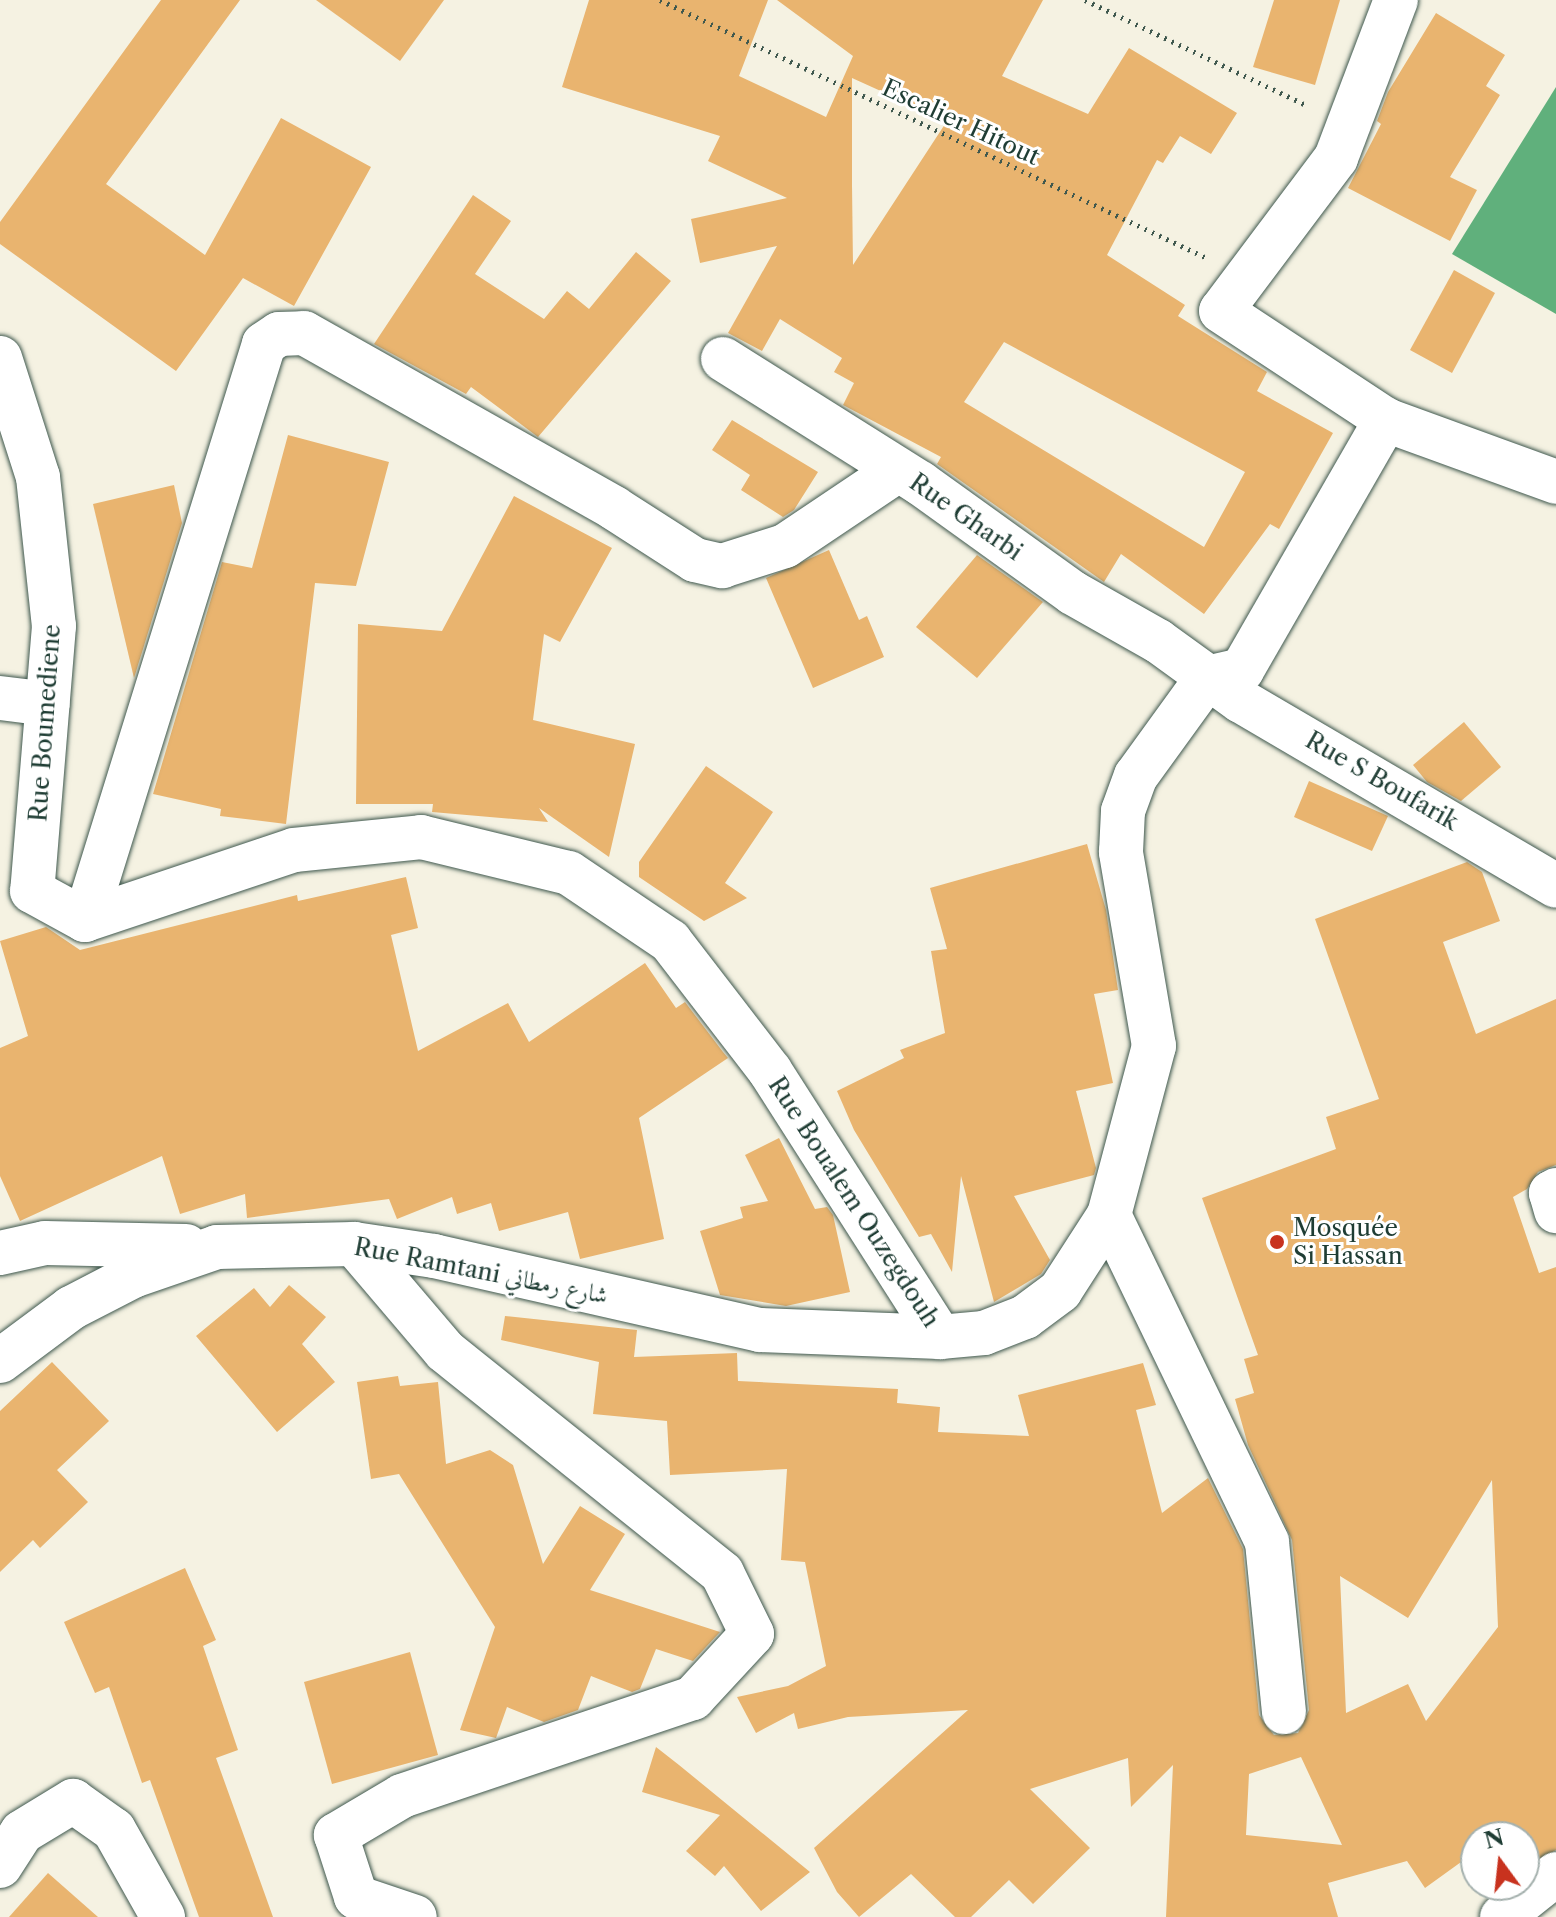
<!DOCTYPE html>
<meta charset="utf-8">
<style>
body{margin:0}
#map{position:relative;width:1556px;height:1917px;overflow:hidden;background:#f5f2e2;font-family:"Libre Caslon Text",Amiri,serif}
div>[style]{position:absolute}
.forest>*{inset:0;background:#60b07c}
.building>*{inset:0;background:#e9b46f}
.path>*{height:5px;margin-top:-2.5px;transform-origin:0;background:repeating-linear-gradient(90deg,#3f584e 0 2px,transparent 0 8px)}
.roads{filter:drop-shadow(0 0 2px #3f584e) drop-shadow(0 0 2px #3f584e)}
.street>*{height:44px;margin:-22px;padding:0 22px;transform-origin:22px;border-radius:22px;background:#fff}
.dots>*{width:22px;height:22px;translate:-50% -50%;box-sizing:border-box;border:4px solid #fff;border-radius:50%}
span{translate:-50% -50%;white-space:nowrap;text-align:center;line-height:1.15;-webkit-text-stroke:6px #fff;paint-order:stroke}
.street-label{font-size:24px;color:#1f3d34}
.poi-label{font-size:24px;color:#1f3d34}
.left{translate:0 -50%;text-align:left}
.north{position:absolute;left:1460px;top:1821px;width:80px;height:80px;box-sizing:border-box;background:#fff;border:2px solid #a5b1ae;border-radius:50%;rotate:345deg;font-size:22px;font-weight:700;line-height:32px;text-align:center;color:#1f3d34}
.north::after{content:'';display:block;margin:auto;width:28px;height:36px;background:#c8321e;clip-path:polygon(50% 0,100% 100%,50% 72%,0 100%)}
</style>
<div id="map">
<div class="forest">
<i style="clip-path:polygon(1556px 87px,1556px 314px,1452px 254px)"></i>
</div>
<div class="building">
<i style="clip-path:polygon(161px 0,240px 0,106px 184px,205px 255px,281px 118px,371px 167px,294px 306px,243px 278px,176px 371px,0 244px,0 222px)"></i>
<i style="clip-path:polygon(316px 0,444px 0,400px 61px)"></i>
<i style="clip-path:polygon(evenodd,589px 0,768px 0,739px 76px,826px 117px,853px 56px,777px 0,1043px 0,1002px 76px,1088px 114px,1129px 48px,1237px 113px,1211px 154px,1180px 136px,1163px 163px,1157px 160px,1107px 255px,1185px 305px,1178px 316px,1267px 372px,1257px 391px,1333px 433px,1279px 529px,1270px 524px,1204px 614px,1121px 554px,1104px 582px,937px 464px,941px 457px,843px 405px,854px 383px,834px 372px,842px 358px,780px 319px,762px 351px,728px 333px,777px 246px,700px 263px,691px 219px,787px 198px,708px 161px,720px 136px,562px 87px,589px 0,852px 78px,947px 121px,853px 265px,852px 184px,852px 78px,589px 0,1004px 342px,1245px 472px,1204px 547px,964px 402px,1004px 342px)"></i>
<i style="clip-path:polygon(1274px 0,1340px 0,1315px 85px,1253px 67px)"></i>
<i style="clip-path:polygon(1436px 13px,1505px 55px,1486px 86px,1500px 95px,1450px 177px,1477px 190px,1450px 241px,1348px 188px,1381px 124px,1377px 121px,1388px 92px)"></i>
<i style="clip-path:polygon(473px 195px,511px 221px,475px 274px,544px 319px,567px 291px,589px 309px,636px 252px,671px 281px,538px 437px,471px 387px,466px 394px,374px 344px)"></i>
<i style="clip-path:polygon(1454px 270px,1495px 293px,1452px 373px,1410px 350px)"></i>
<i style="clip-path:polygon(732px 420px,818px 472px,794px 510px,783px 517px,741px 490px,750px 475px,712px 450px)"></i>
<i style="clip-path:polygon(288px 435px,389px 462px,356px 586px,315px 583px,286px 824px,220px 816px,221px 809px,153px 794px,222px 562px,252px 568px)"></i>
<i style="clip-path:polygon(174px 485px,182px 523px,134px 678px,93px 504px)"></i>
<i style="clip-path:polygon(514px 496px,612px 548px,560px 642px,544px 634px,533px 720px,635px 744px,609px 857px,539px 808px,548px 822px,432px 812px,433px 804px,356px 804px,358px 624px,442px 631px)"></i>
<i style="clip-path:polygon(829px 550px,859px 620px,867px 616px,884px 657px,813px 688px,766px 578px)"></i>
<i style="clip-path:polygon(977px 555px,1043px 602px,977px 678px,916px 627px)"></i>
<i style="clip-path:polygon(1464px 722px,1501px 767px,1461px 801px,1427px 782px,1413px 765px)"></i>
<i style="clip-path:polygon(706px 766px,773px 812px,725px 883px,747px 898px,704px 921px,639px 877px,639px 862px)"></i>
<i style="clip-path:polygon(1309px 781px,1388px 816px,1372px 851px,1294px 817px)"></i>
<i style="clip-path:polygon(1087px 844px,1106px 910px,1118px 990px,1094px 994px,1113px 1083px,1076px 1091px,1096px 1168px,1094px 1175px,1014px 1196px,1050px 1260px,1041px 1274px,994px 1302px,961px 1176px,952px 1272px,931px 1234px,919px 1237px,854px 1130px,837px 1091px,904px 1058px,900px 1050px,945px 1033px,931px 951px,947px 949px,930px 888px)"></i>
<i style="clip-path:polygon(evenodd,1467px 862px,1482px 872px,1500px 921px,1443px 942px,1476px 1034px,1556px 999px,1556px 1165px,1538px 1172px,1527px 1189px,1513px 1197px,1539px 1273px,1556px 1267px,1556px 1850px,1524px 1868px,1524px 1837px,1476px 1837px,1476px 1870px,1468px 1857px,1425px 1888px,1407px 1861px,1328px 1883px,1338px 1917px,1166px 1917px,1173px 1765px,1131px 1807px,1128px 1758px,1030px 1789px,1090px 1848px,1033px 1904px,1009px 1880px,971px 1917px,955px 1917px,911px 1874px,859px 1917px,837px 1892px,814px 1848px,968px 1710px,848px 1717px,798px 1729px,794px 1713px,756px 1733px,737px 1697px,788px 1686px,826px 1666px,805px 1562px,781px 1560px,787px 1469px,670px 1475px,667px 1421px,593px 1414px,599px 1362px,501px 1340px,505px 1316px,637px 1330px,634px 1357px,737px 1353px,738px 1381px,898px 1389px,897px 1403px,940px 1407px,938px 1432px,1029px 1436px,1018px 1395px,1143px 1363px,1156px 1405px,1136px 1410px,1162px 1513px,1208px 1478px,1243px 1549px,1259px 1715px,1274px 1735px,1298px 1733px,1309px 1710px,1292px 1540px,1248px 1445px,1235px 1399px,1254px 1393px,1244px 1359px,1258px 1355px,1202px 1198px,1336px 1149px,1326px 1117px,1379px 1099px,1315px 919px,1467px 862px,1492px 1480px,1498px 1627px,1426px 1721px,1408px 1684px,1346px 1713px,1340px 1576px,1408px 1618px,1492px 1480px,1467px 862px,1301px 1757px,1342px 1845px,1246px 1835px,1249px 1774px,1301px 1757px)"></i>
<i style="clip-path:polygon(406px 877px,418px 928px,391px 935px,418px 1051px,508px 1003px,529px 1042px,645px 963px,676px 1008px,685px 1002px,723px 1052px,728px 1058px,639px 1118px,664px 1239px,580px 1259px,568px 1212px,499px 1231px,491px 1203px,457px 1214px,452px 1197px,397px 1219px,389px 1199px,247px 1218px,245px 1194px,180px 1214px,162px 1156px,20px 1221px,0 1176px,0 1048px,28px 1036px,0 941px,46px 927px,80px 950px,297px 895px,298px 901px)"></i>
<i style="clip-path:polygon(779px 1138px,815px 1209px,827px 1207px,833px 1215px,850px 1292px,786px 1306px,720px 1295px,700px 1231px,743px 1218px,740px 1207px,768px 1201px,745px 1155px)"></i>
<i style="clip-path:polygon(289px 1285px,326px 1317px,302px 1344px,335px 1382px,277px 1432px,196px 1336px,254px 1288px,270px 1307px)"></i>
<i style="clip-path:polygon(52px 1362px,109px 1421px,57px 1470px,88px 1502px,40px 1548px,33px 1540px,0 1572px,0 1411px)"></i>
<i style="clip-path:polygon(398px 1376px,400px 1386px,438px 1382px,446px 1464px,490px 1450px,513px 1465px,543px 1564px,580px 1506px,625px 1534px,590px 1590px,720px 1632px,693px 1661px,656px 1649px,640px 1689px,632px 1692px,591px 1676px,578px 1710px,544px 1722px,507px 1707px,496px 1738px,460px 1730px,495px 1627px,399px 1474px,371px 1479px,357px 1382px)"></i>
<i style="clip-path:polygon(185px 1568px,216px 1640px,203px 1646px,238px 1750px,216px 1758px,273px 1917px,199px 1917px,150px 1780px,142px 1783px,109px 1687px,95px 1693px,64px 1622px)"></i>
<i style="clip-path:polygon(410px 1652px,438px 1755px,332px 1784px,304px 1682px)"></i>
<i style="clip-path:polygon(656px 1747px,679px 1765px,810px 1872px,761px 1911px,724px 1866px,715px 1876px,686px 1851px,720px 1815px,642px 1792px)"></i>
<i style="clip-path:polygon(48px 1873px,98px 1917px,9px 1917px)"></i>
</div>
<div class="path">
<i style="left:660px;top:0;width:603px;rotate:25.25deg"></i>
<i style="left:1085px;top:0;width:247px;rotate:25.4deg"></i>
</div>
<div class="roads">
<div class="street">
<i style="left:1396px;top:0;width:169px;rotate:110.8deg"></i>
<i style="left:1336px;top:158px;width:191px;rotate:126.9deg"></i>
<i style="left:1221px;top:311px;width:198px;rotate:33.4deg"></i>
<i style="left:1386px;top:420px;width:181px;rotate:20deg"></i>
<i style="left:0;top:358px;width:125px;rotate:72.3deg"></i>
<i style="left:38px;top:477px;width:150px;rotate:83.9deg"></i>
<i style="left:54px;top:626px;width:266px;rotate:94.7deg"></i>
<i style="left:32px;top:891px;width:60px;rotate:28.7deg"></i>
<i style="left:723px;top:359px;width:233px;rotate:32.2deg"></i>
<i style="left:920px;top:483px;width:188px;rotate:35.7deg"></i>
<i style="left:1073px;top:593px;width:98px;rotate:29.5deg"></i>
<i style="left:1158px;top:641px;width:102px;rotate:35.9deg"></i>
<i style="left:1241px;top:701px;width:365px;rotate:30.4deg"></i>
<i style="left:0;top:698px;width:48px;rotate:7.1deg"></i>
<i style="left:85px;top:920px;width:603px;rotate:-72.74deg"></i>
<i style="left:264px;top:344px;width:18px;rotate:-34deg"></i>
<i style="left:279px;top:334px;width:25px;rotate:-2deg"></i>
<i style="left:304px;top:333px;width:356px;rotate:29.4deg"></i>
<i style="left:614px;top:508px;width:96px;rotate:32.7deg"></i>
<i style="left:695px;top:560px;width:28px;rotate:13deg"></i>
<i style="left:722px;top:566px;width:66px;rotate:-17.6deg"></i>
<i style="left:785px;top:546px;width:136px;rotate:-33.9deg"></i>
<i style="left:85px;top:920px;width:220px;rotate:-18.5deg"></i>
<i style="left:294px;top:850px;width:128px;rotate:-5.8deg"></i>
<i style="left:421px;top:837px;width:152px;rotate:13.7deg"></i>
<i style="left:569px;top:873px;width:122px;rotate:34deg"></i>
<i style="left:670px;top:941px;width:164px;rotate:52.4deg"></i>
<i style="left:770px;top:1071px;width:316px;rotate:57.4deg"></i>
<i style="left:1556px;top:1190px;width:6px;rotate:149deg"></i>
<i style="left:1551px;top:1193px;width:19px;rotate:74deg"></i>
<i style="left:1109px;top:1215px;width:363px;rotate:64.2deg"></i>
<i style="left:1267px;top:1542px;width:171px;rotate:84.3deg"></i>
<i style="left:354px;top:1244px;width:140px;rotate:49.6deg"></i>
<i style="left:445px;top:1351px;width:355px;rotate:38.7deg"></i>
<i style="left:722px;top:1573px;width:68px;rotate:63.8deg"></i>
<i style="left:752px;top:1634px;width:87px;rotate:132.7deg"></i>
<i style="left:693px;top:1698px;width:307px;rotate:161.4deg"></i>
<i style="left:402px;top:1796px;width:77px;rotate:149.4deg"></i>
<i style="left:336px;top:1835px;width:65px;rotate:72.1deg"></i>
<i style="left:356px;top:1897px;width:62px;rotate:18.7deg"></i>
<i style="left:0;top:1253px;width:46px;rotate:-12.5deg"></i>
<i style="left:45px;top:1243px;width:141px;rotate:1.2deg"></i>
<i style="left:0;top:1361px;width:89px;rotate:-36.7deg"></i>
<i style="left:71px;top:1308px;width:70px;rotate:-27.3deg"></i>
<i style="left:133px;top:1276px;width:89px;rotate:-19deg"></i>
<i style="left:217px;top:1247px;width:137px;rotate:-1.3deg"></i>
<i style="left:354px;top:1244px;width:81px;rotate:8.5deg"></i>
<i style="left:434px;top:1256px;width:334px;rotate:12.8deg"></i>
<i style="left:760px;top:1330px;width:180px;rotate:2.2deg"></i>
<i style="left:940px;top:1337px;width:44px;rotate:-5.2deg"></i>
<i style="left:984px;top:1333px;width:44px;rotate:-21.3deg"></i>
<i style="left:1025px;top:1317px;width:44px;rotate:-36.6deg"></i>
<i style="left:1060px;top:1291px;width:90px;rotate:-57.2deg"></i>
<i style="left:1109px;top:1215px;width:175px;rotate:-75.1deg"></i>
<i style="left:1154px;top:1046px;width:197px;rotate:-99.7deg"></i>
<i style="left:1121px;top:852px;width:41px;rotate:-87.2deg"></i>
<i style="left:1123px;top:811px;width:37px;rotate:-70deg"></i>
<i style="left:1136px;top:776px;width:121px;rotate:-54.1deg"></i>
<i style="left:1207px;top:678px;width:36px;rotate:-13deg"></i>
<i style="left:1242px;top:670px;width:289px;rotate:-60.1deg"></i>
<i style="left:0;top:1866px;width:40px;rotate:-57.1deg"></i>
<i style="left:22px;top:1832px;width:60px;rotate:-31.3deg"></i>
<i style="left:73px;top:1801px;width:50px;rotate:35.3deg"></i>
<i style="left:114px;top:1830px;width:100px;rotate:60.6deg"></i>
<i style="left:1502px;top:1917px;width:69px;rotate:-38.5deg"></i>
</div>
</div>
<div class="dots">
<i style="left:1277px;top:1242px;background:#c8321e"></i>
</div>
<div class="street-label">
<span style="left:961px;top:122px;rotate:25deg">Escalier Hitout</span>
<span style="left:966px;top:517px;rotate:35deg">Rue Gharbi</span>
<span style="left:45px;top:723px;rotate:-86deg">Rue Boumediene</span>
<span style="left:1382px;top:781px;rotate:30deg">Rue S Boufarik</span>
<span style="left:854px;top:1202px;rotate:57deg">Rue Boualem Ouzegdouh</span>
<span style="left:481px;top:1271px;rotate:11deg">Rue Ramtani شارع رمطاني</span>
</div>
<div class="poi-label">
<span class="left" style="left:1293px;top:1242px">Mosquée<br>Si Hassan</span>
</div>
<div class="north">N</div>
</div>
